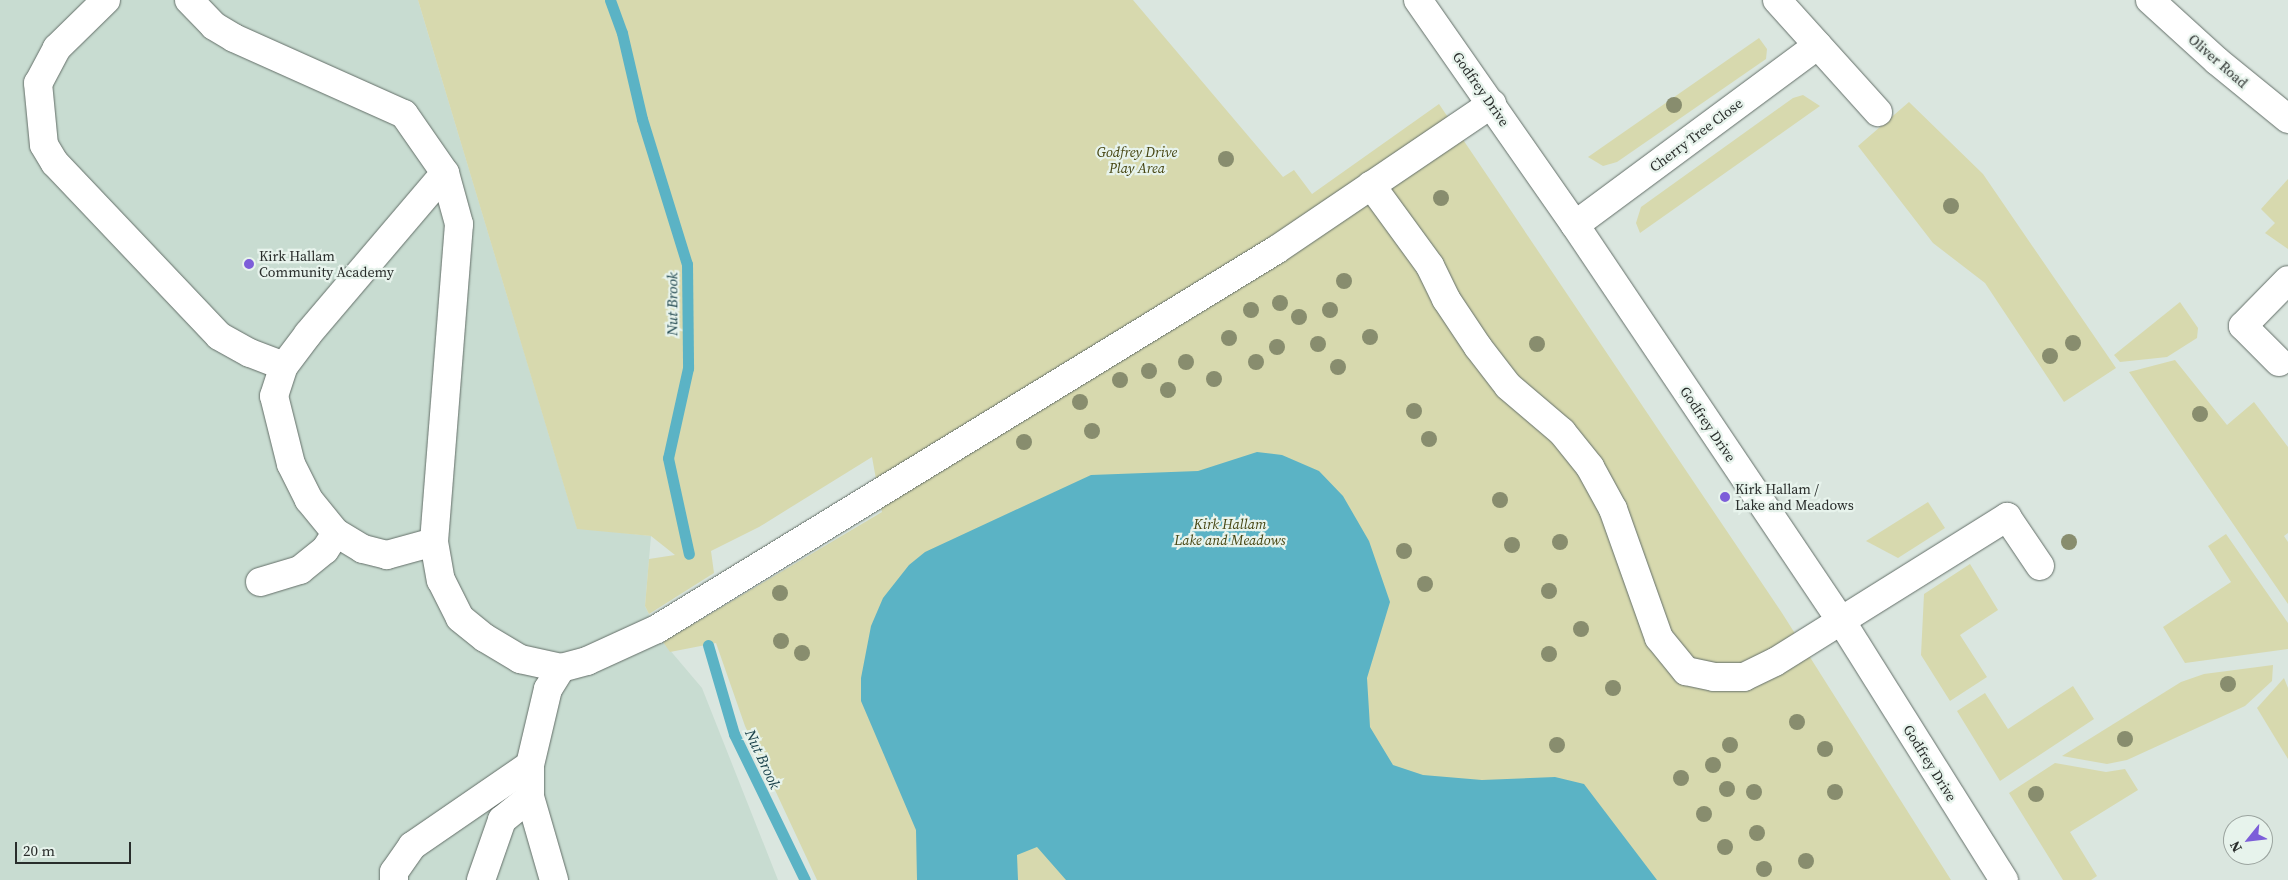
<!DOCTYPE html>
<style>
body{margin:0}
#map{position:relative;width:2288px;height:880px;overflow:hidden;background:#dae6df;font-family:"Source Serif 4",serif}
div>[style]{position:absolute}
.built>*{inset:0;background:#c8dcd1}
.green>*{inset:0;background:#d7d9ae}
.water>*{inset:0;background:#5bb3c5}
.stream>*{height:11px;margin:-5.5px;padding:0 5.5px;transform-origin:5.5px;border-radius:5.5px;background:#5bb3c5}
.roads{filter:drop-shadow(0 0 1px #636e68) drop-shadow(0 0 1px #636e68)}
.minor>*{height:28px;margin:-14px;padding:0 14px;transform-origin:14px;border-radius:14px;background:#fff}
.trees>*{width:16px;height:16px;margin:-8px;border-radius:50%;background:#888d6e}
.dots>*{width:14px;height:14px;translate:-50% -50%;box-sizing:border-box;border:2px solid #e7f3ec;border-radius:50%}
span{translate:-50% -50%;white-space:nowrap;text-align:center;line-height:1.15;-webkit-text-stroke:4.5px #e7f3ec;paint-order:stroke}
.street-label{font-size:14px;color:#292d2b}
.park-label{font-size:14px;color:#454511;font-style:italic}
.poi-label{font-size:14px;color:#292d2b}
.left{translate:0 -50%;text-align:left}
.water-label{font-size:15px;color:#19414a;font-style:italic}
.north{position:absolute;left:2223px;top:815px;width:50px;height:50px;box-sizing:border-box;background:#e7f3ec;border:1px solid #9ba49f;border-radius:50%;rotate:241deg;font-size:14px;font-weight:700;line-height:20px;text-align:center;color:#292d2b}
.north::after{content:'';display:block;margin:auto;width:18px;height:22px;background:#7d5ed9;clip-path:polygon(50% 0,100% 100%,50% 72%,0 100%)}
.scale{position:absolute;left:15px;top:842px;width:116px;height:22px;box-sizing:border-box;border:2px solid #292d2b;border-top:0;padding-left:6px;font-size:15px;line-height:18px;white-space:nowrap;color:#292d2b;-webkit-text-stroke:4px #e7f3ec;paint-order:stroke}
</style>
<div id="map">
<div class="built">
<i style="clip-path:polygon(0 0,418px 0,577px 528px,651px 536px,645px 606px,663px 642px,702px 688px,778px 880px,0 880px)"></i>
</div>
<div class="green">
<i style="clip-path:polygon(418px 0,1133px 0,1283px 177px,1294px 170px,1312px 194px,1439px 104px,1782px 613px,1951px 880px,817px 880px,745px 726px,716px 643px,670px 652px,663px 642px,882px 512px,872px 457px,759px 527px,711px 551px,714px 573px,649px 614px,645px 606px,649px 559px,675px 555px,651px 536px,577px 529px)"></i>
<i style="clip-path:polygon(1759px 38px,1767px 49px,1766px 59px,1617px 162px,1603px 166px,1588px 157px)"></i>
<i style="clip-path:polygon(1803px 95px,1820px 106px,1640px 233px,1636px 223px,1641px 207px,1793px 98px)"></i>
<i style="clip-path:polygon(1909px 102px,1983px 174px,2116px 368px,2064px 402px,1985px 283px,1933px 243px,1858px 146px)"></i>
<i style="clip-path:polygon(2288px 179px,2288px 249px,2265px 233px,2275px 223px,2261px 209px)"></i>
<i style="clip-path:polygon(2180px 302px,2198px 328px,2197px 338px,2167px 357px,2120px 362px,2114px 355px)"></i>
<i style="clip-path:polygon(2175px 360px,2227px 425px,2254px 402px,2288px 447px,2288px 533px,2284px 536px,2288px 542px,2288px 604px,2129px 372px)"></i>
<i style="clip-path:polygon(1928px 502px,1945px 528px,1898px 558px,1866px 541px)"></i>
<i style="clip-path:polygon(2226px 534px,2288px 623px,2288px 649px,2185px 663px,2163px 627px,2231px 582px,2208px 546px)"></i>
<i style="clip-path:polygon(1970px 564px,1998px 610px,1960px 635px,1987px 677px,1950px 701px,1921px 655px,1924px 594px)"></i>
<i style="clip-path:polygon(2273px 665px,2272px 681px,2245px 706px,2127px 760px,2107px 764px,2062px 756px,2181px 682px,2204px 674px)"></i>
<i style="clip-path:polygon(2284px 678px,2288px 688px,2288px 759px,2257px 708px)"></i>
<i style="clip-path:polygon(2073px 686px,2094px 719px,2000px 781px,1957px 711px,1985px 693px,2008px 729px)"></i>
<i style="clip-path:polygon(2055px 763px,2106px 772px,2125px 769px,2138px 790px,2070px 832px,2097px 876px,2091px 880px,2063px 880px,2009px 793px)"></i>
</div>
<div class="water">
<i style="clip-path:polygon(1257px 452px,1282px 455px,1319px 471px,1343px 496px,1369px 541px,1390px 602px,1367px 678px,1370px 727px,1393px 765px,1423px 775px,1482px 780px,1555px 777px,1584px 784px,1657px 880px,1066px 880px,1037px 847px,1017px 855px,1018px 880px,917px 880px,916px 830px,861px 701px,861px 678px,871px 626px,883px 598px,909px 565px,925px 552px,1091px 475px,1198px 471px)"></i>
</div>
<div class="stream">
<i style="left:610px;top:0;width:35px;rotate:70deg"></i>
<i style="left:622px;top:33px;width:88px;rotate:76.9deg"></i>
<i style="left:642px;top:119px;width:152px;rotate:72.8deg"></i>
<i style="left:687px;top:264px;width:104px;rotate:89.4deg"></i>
<i style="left:688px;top:368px;width:92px;rotate:102.5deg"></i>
<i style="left:668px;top:458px;width:98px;rotate:77.7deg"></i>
<i style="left:708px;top:645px;width:93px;rotate:73.7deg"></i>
<i style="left:734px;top:734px;width:162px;rotate:64.1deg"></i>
</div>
<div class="roads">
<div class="minor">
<i style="left:106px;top:0;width:69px;rotate:135.6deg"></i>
<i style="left:57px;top:48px;width:40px;rotate:118deg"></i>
<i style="left:38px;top:83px;width:62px;rotate:84.5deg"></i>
<i style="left:44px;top:145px;width:21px;rotate:59deg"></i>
<i style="left:55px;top:163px;width:238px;rotate:46.5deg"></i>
<i style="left:219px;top:336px;width:35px;rotate:29deg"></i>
<i style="left:250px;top:353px;width:36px;rotate:21deg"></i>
<i style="left:189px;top:0;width:36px;rotate:46deg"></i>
<i style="left:214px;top:26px;width:23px;rotate:31deg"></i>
<i style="left:234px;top:38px;width:186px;rotate:24.1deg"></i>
<i style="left:404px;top:114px;width:72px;rotate:55.2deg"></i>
<i style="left:445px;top:173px;width:53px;rotate:74.6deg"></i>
<i style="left:459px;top:224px;width:319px;rotate:94.5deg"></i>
<i style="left:434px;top:542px;width:39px;rotate:80deg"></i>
<i style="left:441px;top:580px;width:42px;rotate:63.4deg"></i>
<i style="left:460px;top:618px;width:32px;rotate:39deg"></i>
<i style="left:485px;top:638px;width:41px;rotate:31deg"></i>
<i style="left:520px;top:659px;width:42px;rotate:12.4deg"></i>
<i style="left:561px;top:668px;width:27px;rotate:-15deg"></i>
<i style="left:587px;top:661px;width:77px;rotate:-24.6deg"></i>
<i style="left:657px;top:629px;width:726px;rotate:-31.48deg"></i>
<i style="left:1276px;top:250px;width:261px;rotate:-34.1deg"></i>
<i style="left:1418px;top:0;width:274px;rotate:55.1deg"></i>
<i style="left:1575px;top:225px;width:478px;rotate:56.1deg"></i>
<i style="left:1842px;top:622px;width:305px;rotate:57.9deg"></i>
<i style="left:1777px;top:0;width:151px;rotate:48deg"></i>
<i style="left:2150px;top:0;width:91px;rotate:42.3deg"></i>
<i style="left:2217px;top:61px;width:92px;rotate:39.2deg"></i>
<i style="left:1371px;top:185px;width:100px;rotate:53.9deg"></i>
<i style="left:1430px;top:266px;width:37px;rotate:64deg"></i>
<i style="left:1446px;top:299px;width:58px;rotate:56.3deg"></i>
<i style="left:1478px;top:347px;width:49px;rotate:52.4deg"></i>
<i style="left:1508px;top:386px;width:71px;rotate:40.4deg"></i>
<i style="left:1562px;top:432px;width:45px;rotate:51.3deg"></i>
<i style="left:1590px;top:467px;width:48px;rotate:61.3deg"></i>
<i style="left:1613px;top:509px;width:137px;rotate:70.4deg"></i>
<i style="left:1659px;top:638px;width:43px;rotate:50.7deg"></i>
<i style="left:1686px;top:671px;width:29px;rotate:12deg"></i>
<i style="left:1714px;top:677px;width:30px"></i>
<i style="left:1744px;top:677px;width:34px;rotate:-26deg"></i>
<i style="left:1775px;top:662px;width:274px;rotate:-32deg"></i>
<i style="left:2007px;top:517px;width:59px;rotate:56deg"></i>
<i style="left:1575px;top:225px;width:302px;rotate:-36.5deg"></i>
<i style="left:2279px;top:362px;width:51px;rotate:-135deg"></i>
<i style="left:2243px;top:326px;width:64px;rotate:-45.6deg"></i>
<i style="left:434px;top:542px;width:49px;rotate:164.5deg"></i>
<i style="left:387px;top:555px;width:25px;rotate:-166deg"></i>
<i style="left:363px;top:549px;width:31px;rotate:-149deg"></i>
<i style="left:336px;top:533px;width:43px;rotate:-129.3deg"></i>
<i style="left:309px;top:500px;width:40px;rotate:-116.6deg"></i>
<i style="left:291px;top:464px;width:70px;rotate:-104deg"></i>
<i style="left:274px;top:396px;width:32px;rotate:-72deg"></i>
<i style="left:284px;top:366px;width:40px;rotate:-53deg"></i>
<i style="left:308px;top:334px;width:211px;rotate:-49.6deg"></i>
<i style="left:260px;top:582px;width:42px;rotate:-16.7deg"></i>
<i style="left:300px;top:570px;width:32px;rotate:-39deg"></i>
<i style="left:325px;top:550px;width:20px;rotate:-57deg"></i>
<i style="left:394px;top:880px;width:8px;rotate:-90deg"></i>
<i style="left:394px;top:872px;width:32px;rotate:-55deg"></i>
<i style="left:412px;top:846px;width:143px;rotate:-34.5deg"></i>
<i style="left:481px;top:880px;width:64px;rotate:-70.7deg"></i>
<i style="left:502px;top:820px;width:36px;rotate:-39deg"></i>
<i style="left:554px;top:880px;width:86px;rotate:-106.1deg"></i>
<i style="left:530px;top:797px;width:32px;rotate:-90deg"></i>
<i style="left:530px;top:765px;width:78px;rotate:-76.7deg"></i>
<i style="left:548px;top:689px;width:25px;rotate:-58deg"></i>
</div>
</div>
<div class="trees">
<i style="left:1674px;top:105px"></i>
<i style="left:1226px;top:159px"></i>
<i style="left:1441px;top:198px"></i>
<i style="left:1951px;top:206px"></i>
<i style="left:1344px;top:281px"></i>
<i style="left:1280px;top:303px"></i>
<i style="left:1251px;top:310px"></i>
<i style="left:1330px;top:310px"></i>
<i style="left:1299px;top:317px"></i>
<i style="left:1370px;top:337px"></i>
<i style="left:1229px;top:338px"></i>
<i style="left:2073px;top:343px"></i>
<i style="left:1318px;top:344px"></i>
<i style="left:1537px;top:344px"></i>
<i style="left:1277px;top:347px"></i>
<i style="left:2050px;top:356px"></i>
<i style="left:1186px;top:362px"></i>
<i style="left:1256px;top:362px"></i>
<i style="left:1338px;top:367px"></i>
<i style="left:1149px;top:371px"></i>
<i style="left:1214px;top:379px"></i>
<i style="left:1120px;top:380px"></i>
<i style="left:1168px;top:390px"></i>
<i style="left:1080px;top:402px"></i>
<i style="left:1414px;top:411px"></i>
<i style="left:2200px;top:414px"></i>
<i style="left:1092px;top:431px"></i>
<i style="left:1429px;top:439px"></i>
<i style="left:1024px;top:442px"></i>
<i style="left:1500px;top:500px"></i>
<i style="left:1560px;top:542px"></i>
<i style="left:2069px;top:542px"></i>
<i style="left:1512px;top:545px"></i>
<i style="left:1404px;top:551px"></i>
<i style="left:1425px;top:584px"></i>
<i style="left:1549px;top:591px"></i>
<i style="left:780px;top:593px"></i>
<i style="left:1581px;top:629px"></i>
<i style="left:781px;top:641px"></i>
<i style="left:802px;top:653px"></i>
<i style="left:1549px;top:654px"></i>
<i style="left:2228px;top:684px"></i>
<i style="left:1613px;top:688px"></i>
<i style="left:1797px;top:722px"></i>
<i style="left:2125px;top:739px"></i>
<i style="left:1557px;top:745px"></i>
<i style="left:1730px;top:745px"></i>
<i style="left:1825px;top:749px"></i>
<i style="left:1713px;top:765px"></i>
<i style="left:1681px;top:778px"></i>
<i style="left:1727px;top:789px"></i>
<i style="left:1754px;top:792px"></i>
<i style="left:1835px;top:792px"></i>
<i style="left:2036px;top:794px"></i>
<i style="left:1704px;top:814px"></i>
<i style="left:1757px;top:833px"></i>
<i style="left:1725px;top:847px"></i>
<i style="left:1806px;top:861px"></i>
<i style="left:1764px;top:869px"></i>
</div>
<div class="dots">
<i style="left:249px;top:264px;background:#7d5ed9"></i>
<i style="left:1725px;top:497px;background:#7d5ed9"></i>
</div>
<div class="street-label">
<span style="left:2218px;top:61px;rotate:41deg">Oliver Road</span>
<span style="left:1481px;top:89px;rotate:55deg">Godfrey Drive</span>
<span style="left:1696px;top:135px;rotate:-37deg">Cherry Tree Close</span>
<span style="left:1708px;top:424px;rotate:56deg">Godfrey Drive</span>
<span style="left:1930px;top:763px;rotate:58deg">Godfrey Drive</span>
</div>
<div class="park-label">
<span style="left:1137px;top:160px">Godfrey Drive<br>Play Area</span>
<span style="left:1230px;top:532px">Kirk Hallam<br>Lake and Meadows</span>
</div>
<div class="poi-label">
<span class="left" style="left:259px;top:264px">Kirk Hallam<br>Community Academy</span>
<span class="left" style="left:1735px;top:497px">Kirk Hallam /<br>Lake and Meadows</span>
</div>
<div class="water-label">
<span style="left:672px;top:304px;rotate:-90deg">Nut Brook</span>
<span style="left:763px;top:759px;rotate:65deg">Nut Brook</span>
</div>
<div class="north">N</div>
<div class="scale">20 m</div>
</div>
